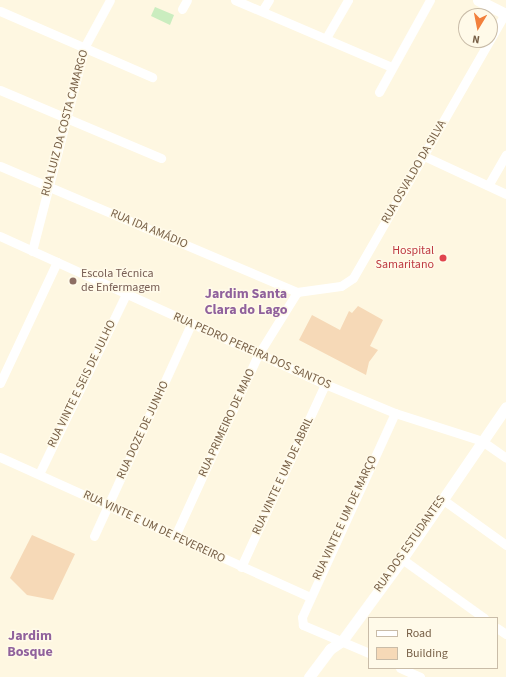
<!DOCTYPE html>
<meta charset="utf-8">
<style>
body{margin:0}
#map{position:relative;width:506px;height:677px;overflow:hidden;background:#fef7e1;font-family:"Source Sans 3",sans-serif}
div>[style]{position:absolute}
.green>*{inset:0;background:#caedbf}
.building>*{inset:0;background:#f6d9b7}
.minor>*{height:9px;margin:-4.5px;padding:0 4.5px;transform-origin:4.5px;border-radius:4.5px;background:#fff}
.tertiary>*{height:11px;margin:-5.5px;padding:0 5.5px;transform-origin:5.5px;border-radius:5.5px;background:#fff}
.dots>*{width:11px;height:11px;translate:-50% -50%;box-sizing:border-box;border:2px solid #fffae9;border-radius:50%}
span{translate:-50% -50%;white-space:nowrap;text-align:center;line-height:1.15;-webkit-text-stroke:3px #fffae9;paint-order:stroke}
.street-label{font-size:12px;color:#775f46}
.health-label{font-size:12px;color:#be3a42}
.right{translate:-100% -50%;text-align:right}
.education-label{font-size:12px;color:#785e54}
.left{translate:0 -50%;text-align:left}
.quarter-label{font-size:14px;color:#90619c;font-weight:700}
.legend{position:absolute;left:368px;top:617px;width:130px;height:52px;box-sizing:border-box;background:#fffae9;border:1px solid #c9bca8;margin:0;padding:5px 7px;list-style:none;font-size:12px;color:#775f46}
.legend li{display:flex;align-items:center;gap:8px;height:20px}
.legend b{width:20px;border:1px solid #c9bca8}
.north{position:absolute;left:458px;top:8px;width:40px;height:40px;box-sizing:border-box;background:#fffae9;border:1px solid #c9bca8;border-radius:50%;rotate:190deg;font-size:11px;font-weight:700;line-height:16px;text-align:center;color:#775f46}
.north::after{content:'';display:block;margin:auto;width:14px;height:18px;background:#f2803c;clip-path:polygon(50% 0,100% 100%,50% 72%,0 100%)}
</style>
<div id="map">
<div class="green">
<i style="clip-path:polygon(155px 7px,174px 15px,170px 25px,151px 16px)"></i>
</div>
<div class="building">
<i style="clip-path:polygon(358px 306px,383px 320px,370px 346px,378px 350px,369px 362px,366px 375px,299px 340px,312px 315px,340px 330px,349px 311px,352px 313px)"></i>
<i style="clip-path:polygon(32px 535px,75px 554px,53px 600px,27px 595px,10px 578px)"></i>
</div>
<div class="minor">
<i style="left:235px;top:0;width:170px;rotate:23.2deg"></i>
<i style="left:182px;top:9px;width:10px;rotate:-61deg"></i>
<i style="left:0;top:11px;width:166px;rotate:23.5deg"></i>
<i style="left:262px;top:11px;width:13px;rotate:-58deg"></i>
<i style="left:326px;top:38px;width:44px;rotate:-59.9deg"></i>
<i style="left:0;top:90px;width:175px;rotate:22.9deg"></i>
<i style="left:379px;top:92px;width:105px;rotate:-61deg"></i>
<i style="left:424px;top:156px;width:90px;rotate:24.9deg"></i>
<i style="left:0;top:166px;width:323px;rotate:23deg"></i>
<i style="left:297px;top:292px;width:44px;rotate:-7.8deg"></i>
<i style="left:341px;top:286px;width:14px;rotate:-34deg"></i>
<i style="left:353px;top:278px;width:305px;rotate:-60.1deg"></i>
<i style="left:489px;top:184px;width:34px;rotate:-60deg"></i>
<i style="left:0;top:236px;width:357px;rotate:24.5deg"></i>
<i style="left:325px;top:384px;width:76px;rotate:22.5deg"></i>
<i style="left:395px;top:413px;width:91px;rotate:17.8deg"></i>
<i style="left:482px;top:441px;width:29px;rotate:35deg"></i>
<i style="left:32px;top:251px;width:212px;rotate:-75.5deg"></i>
<i style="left:85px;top:46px;width:52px;rotate:-61.5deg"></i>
<i style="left:0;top:383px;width:134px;rotate:-64.8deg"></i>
<i style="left:0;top:457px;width:338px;rotate:24.3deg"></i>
<i style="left:39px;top:474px;width:200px;rotate:-64.2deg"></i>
<i style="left:442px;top:499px;width:79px;rotate:35.7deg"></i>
<i style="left:94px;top:536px;width:233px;rotate:-65.4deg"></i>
<i style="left:175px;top:536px;width:199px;rotate:-65.4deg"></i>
<i style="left:258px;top:355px;width:74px;rotate:-58.2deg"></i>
<i style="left:402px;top:559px;width:101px;rotate:35.7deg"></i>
<i style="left:241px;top:567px;width:201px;rotate:-65.3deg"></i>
<i style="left:497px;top:628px;width:11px;rotate:34deg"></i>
<i style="left:369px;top:653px;width:72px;rotate:-157deg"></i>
<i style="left:303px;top:625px;width:8px;rotate:-97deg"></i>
<i style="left:302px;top:617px;width:224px;rotate:-65.5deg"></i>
<i style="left:400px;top:668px;width:22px;rotate:24deg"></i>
</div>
<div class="tertiary">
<i style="left:478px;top:0;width:31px;rotate:27deg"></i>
<i style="left:309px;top:677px;width:35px;rotate:-53deg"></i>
<i style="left:330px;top:649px;width:14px;rotate:-34deg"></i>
<i style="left:342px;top:641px;width:102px;rotate:-53.8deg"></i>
<i style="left:402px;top:559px;width:184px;rotate:-55.6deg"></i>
</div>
<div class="dots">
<i style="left:443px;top:258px;background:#e0444e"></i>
<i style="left:73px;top:281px;background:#8d6e63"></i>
</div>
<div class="street-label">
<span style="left:65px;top:123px;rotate:-75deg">RUA LUIZ DA COSTA CAMARGO</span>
<span style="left:414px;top:172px;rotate:-60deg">RUA OSVALDO DA SILVA</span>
<span style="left:149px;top:229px;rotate:23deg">RUA IDA AMÁDIO</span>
<span style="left:252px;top:351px;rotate:24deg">RUA PEDRO PEREIRA DOS SANTOS</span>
<span style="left:82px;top:384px;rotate:-64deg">RUA VINTE E SEIS DE JULHO</span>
<span style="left:227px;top:423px;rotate:-65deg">RUA PRIMEIRO DE MAIO</span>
<span style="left:143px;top:430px;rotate:-65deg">RUA DOZE DE JUNHO</span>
<span style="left:283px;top:476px;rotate:-65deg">RUA VINTE E UM DE ABRIL</span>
<span style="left:345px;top:518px;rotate:-65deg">RUA VINTE E UM DE MARÇO</span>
<span style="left:154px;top:527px;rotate:25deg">RUA VINTE E UM DE FEVEREIRO</span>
<span style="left:410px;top:544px;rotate:-55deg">RUA DOS ESTUDANTES</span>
</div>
<div class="health-label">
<span class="right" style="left:434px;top:258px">Hospital<br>Samaritano</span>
</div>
<div class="education-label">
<span class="left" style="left:81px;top:281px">Escola Técnica<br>de Enfermagem</span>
</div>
<div class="quarter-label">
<span style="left:246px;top:302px">Jardim Santa<br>Clara do Lago</span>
<span style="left:30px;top:644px">Jardim<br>Bosque</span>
</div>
<ul class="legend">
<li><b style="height:5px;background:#fff"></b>Road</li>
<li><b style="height:11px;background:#f6d9b7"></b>Building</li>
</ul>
<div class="north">N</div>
</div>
